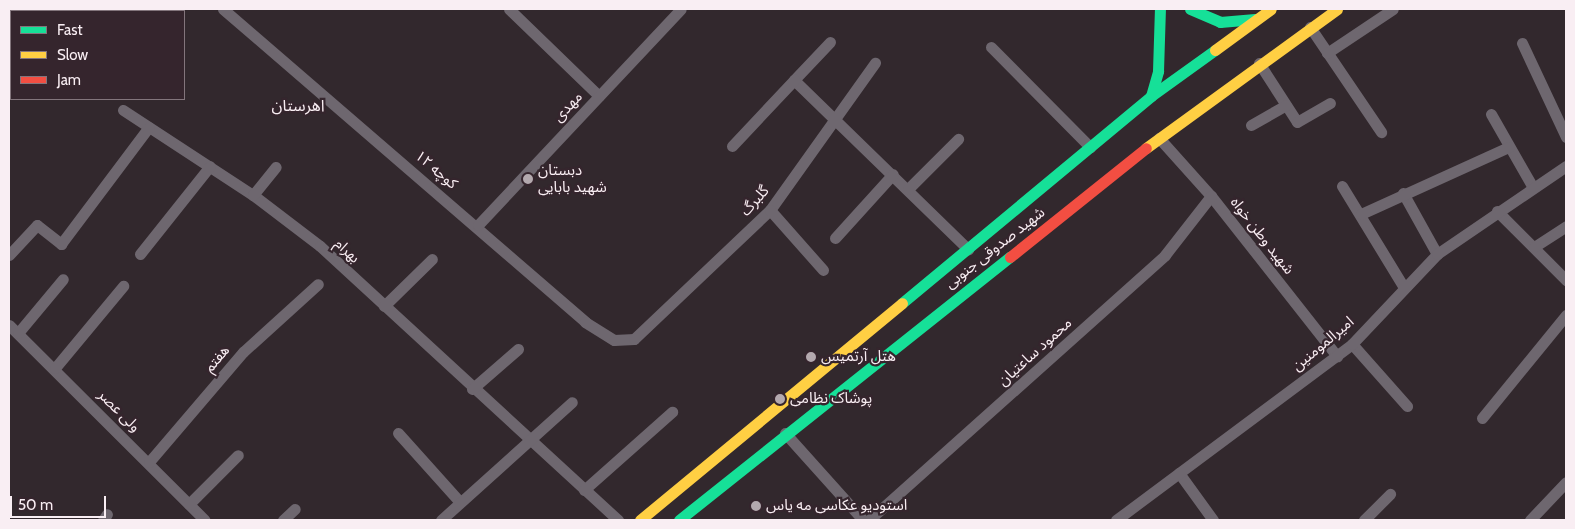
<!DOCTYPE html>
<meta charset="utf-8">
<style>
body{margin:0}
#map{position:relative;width:1575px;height:529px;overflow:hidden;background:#32282d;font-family:Cabin,"Noto Sans Arabic",sans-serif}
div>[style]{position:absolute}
.street>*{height:11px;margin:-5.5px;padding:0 5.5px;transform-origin:5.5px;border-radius:5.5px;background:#6e676f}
.fast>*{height:11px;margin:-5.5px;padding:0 5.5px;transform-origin:5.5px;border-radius:5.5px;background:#16e098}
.slow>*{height:11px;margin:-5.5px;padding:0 5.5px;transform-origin:5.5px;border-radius:5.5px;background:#ffcf43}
.jam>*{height:11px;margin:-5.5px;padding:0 5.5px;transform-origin:5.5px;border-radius:5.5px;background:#f24e42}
.dots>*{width:14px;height:14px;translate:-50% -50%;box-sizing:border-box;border:2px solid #35252d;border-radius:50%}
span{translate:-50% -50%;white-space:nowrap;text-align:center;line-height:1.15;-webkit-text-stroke:4.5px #35252d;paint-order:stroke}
.street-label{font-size:15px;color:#f9eef3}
.poi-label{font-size:15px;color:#f9eef3}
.left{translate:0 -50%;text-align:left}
.neighbourhood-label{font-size:16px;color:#f9eef3}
.frame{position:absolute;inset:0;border:10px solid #f9eef3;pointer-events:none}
.legend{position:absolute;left:10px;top:10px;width:175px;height:90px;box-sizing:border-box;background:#35252d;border:1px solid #83757c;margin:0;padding:6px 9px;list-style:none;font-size:15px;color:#f9eef3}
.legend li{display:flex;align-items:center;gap:10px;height:25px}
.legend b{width:25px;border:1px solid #83757c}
.scale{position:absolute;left:10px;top:496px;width:96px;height:22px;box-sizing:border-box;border:2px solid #f9eef3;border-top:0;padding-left:6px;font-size:15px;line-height:18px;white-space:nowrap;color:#f9eef3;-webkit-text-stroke:4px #35252d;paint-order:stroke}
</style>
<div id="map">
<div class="street">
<i style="left:89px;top:9px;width:4px;rotate:27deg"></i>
<i style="left:223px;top:9px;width:479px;rotate:40.8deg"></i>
<i style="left:585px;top:322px;width:34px;rotate:32deg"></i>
<i style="left:614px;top:340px;width:20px;rotate:-3deg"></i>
<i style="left:634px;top:339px;width:187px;rotate:-43.5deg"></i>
<i style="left:770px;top:210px;width:181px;rotate:-54.5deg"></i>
<i style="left:509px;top:9px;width:125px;rotate:44deg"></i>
<i style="left:1310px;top:27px;width:127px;rotate:55.9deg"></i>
<i style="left:830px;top:42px;width:52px;rotate:133.5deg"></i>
<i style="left:794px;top:80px;width:243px;rotate:44.2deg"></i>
<i style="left:1522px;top:43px;width:104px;rotate:64.9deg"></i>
<i style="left:991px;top:47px;width:141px;rotate:45.3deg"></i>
<i style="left:1327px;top:53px;width:79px;rotate:-33.7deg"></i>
<i style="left:1259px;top:63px;width:70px;rotate:57.2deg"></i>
<i style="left:1297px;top:122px;width:38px;rotate:-30deg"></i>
<i style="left:123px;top:110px;width:155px;rotate:33.2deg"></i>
<i style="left:253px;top:195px;width:84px;rotate:37.3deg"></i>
<i style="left:320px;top:246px;width:405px;rotate:42.6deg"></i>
<i style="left:1491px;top:114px;width:83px;rotate:60.3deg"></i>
<i style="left:1251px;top:125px;width:40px;rotate:-29.7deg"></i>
<i style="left:1159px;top:138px;width:78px;rotate:48.1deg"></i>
<i style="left:1211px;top:196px;width:204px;rotate:51.8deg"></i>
<i style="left:732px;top:146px;width:91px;rotate:-46.8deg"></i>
<i style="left:1342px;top:186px;width:117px;rotate:58.6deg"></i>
<i style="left:908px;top:189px;width:71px;rotate:-45deg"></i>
<i style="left:1403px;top:193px;width:70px;rotate:60.9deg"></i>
<i style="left:253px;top:195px;width:36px;rotate:-51deg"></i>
<i style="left:770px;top:210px;width:80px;rotate:48.5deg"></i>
<i style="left:1497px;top:211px;width:98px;rotate:45deg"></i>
<i style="left:1361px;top:214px;width:162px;rotate:-24.4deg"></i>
<i style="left:478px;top:225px;width:296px;rotate:-46.8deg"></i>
<i style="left:835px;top:238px;width:86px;rotate:-47.8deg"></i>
<i style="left:1534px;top:247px;width:38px;rotate:-33deg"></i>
<i style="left:140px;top:254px;width:112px;rotate:-51.5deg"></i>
<i style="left:9px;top:255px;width:41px;rotate:-47deg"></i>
<i style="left:37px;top:225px;width:31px;rotate:38deg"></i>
<i style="left:61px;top:244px;width:146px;rotate:-53.1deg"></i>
<i style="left:384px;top:306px;width:67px;rotate:-44.4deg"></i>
<i style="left:9px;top:325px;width:276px;rotate:44.9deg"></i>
<i style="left:18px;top:333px;width:70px;rotate:-50.2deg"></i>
<i style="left:1352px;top:344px;width:83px;rotate:48.4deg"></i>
<i style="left:55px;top:368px;width:107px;rotate:-50.3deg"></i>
<i style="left:472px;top:389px;width:61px;rotate:-41deg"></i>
<i style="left:1482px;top:418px;width:133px;rotate:-50.8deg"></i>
<i style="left:398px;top:433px;width:91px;rotate:48.1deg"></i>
<i style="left:785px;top:433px;width:117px;rotate:48.1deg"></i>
<i style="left:149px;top:462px;width:145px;rotate:-49.5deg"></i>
<i style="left:243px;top:352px;width:101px;rotate:-42.2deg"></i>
<i style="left:1179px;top:473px;width:58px;rotate:54.1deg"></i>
<i style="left:584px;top:490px;width:118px;rotate:-41.6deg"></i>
<i style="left:189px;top:504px;width:69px;rotate:-45deg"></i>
<i style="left:103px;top:520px;width:7px;rotate:-56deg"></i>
<i style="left:283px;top:520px;width:16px;rotate:-43deg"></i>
<i style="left:441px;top:520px;width:176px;rotate:-42deg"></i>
<i style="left:869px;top:520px;width:397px;rotate:-41.8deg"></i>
<i style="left:1165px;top:255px;width:75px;rotate:-52.1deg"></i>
<i style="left:1116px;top:520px;width:294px;rotate:-36.7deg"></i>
<i style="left:1352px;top:344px;width:124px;rotate:-46.6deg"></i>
<i style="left:1437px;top:254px;width:156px;rotate:-34.3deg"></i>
<i style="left:1364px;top:520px;width:37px;rotate:-45deg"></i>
<i style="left:1530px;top:520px;width:52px;rotate:-46.5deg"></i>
</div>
<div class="fast">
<i style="left:1190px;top:9px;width:33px;rotate:23deg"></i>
<i style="left:1220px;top:22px;width:35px;rotate:-5deg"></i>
<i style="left:1151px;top:96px;width:26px;rotate:-74deg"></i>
<i style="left:1158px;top:71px;width:62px;rotate:-88.2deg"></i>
<i style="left:902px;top:303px;width:324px;rotate:-39.7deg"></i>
<i style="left:1151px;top:96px;width:79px;rotate:-35.7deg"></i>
<i style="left:679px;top:520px;width:423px;rotate:-38.5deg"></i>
</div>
<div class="slow">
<i style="left:1215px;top:50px;width:69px;rotate:-36.2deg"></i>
<i style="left:1146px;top:148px;width:236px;rotate:-36deg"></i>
<i style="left:640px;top:520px;width:340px;rotate:-39.6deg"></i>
</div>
<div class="jam">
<i style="left:1010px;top:257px;width:174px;rotate:-38.7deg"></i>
</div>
<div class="dots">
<i style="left:528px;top:179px;background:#b3a9ae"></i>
<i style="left:811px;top:357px;background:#b3a9ae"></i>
<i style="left:780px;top:399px;background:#b3a9ae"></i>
<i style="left:756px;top:506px;background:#b3a9ae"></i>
</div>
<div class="street-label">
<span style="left:568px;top:107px;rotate:-47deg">مهدی</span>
<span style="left:436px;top:170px;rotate:40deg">کوچه ۱۲</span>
<span style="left:755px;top:201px;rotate:-48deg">گلبرگ</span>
<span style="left:1262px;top:236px;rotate:52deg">شهید وطن خواه</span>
<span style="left:995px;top:248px;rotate:-38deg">شهید صدوقی جنوبی</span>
<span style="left:347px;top:251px;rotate:43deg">بهرام</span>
<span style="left:1323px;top:344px;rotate:-40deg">امیرالمومنین</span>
<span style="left:1035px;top:352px;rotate:-42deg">محمود ساعتیان</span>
<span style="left:217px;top:359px;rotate:-50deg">هفتم</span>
<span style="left:119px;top:411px;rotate:45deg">ولی عصر</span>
</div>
<div class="poi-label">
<span class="left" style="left:538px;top:179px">دبستان<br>شهید بابایی</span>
<span class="left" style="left:821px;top:357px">هتل آرتمیس</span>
<span class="left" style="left:790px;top:399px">پوشاک نظامی</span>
<span class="left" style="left:766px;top:506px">استودیو عکاسی مه یاس</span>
</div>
<div class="neighbourhood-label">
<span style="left:298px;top:106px">اهرستان</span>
</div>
<div class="frame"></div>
<ul class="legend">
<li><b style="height:6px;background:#16e098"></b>Fast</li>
<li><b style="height:6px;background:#ffcf43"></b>Slow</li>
<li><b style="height:6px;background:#f24e42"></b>Jam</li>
</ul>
<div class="scale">50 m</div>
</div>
